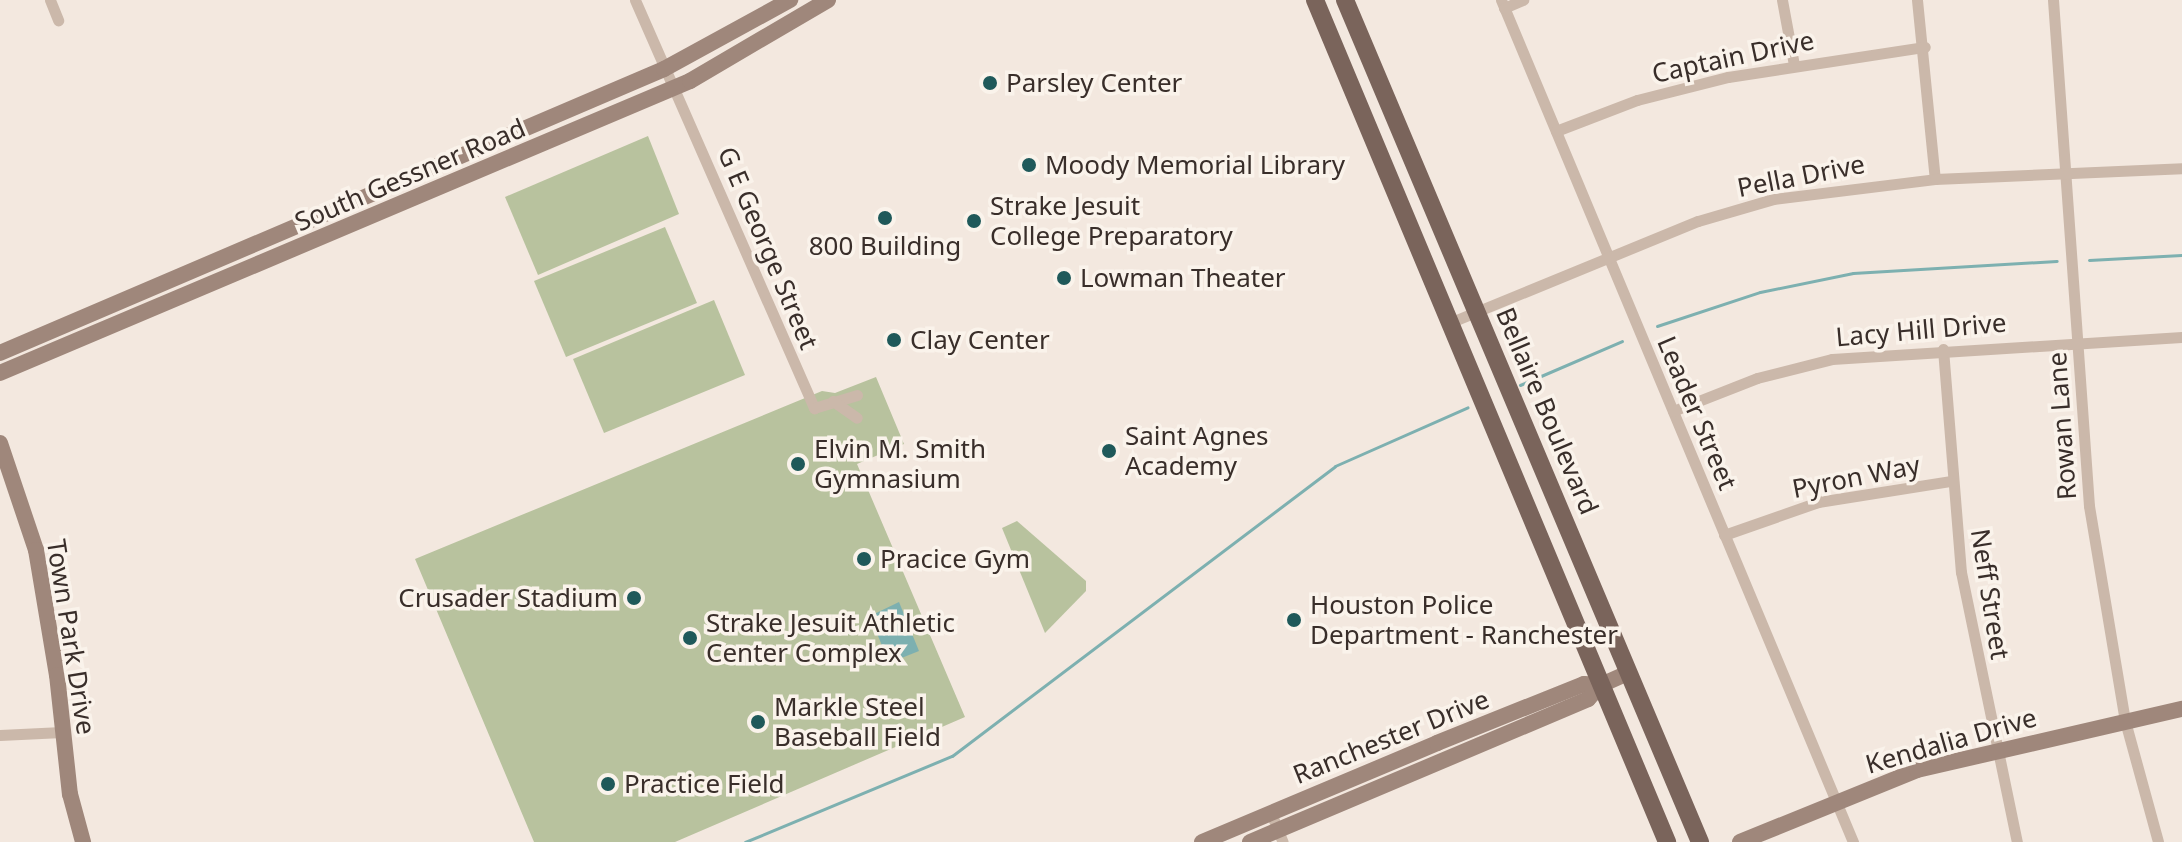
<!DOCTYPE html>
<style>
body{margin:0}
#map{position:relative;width:2182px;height:842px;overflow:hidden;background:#f3e8df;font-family:"Noto Sans",sans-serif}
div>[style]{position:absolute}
.green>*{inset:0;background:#b8c29e}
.water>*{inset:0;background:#7db0b0}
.stream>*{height:3px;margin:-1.5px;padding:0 1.5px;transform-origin:1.5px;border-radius:1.5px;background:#7db0b0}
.street>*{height:11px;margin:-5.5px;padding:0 5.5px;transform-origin:5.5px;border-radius:5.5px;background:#cbb8aa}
.secondary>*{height:16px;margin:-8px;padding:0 8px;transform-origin:8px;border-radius:8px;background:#9f877b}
.primary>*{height:18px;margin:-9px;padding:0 9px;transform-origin:9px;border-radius:9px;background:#7a645b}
.dots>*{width:22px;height:22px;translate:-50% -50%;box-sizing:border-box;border:4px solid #faf3eb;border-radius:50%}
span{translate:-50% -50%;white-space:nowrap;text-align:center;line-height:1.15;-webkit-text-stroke:7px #faf3eb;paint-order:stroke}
.street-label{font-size:26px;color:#392e2a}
.poi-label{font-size:26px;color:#392e2a}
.left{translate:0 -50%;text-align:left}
.right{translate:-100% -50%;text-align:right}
</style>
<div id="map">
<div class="green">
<i style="clip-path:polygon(648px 136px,679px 214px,538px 275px,505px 197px)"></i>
<i style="clip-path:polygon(665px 227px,697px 303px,566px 357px,534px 281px)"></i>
<i style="clip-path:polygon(714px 300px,745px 375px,604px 433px,573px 359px)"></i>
<i style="clip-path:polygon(876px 377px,904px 444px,857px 464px,965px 717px,675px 842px,534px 842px,415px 559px,822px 391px,835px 393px)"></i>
<i style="clip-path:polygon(1017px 521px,1086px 581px,1086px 591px,1045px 633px,1002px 528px)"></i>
</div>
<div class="water">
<i style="clip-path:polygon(899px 602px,919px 651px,889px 663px,870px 616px)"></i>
</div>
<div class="stream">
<i style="left:2089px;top:260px;width:93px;rotate:-3.1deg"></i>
<i style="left:1657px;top:326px;width:108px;rotate:-18.3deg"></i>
<i style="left:1760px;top:292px;width:95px;rotate:-11.5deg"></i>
<i style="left:1853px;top:273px;width:204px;rotate:-3.4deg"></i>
<i style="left:1520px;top:385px;width:111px;rotate:-23.3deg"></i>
<i style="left:745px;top:842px;width:224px;rotate:-22.6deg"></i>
<i style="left:952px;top:756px;width:480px;rotate:-37.1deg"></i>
<i style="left:1335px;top:466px;width:145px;rotate:-23.9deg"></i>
</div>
<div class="street">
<i style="left:50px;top:0;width:22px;rotate:68deg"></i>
<i style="left:635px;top:0;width:446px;rotate:66.3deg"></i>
<i style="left:814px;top:408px;width:45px;rotate:-16.8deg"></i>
<i style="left:1501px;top:0;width:913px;rotate:67.31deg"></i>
<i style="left:1782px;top:0;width:66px;rotate:79.5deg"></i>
<i style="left:1917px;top:0;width:180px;rotate:84.3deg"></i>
<i style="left:2053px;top:0;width:507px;rotate:85.93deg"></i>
<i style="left:2089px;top:506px;width:218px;rotate:80.5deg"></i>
<i style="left:2125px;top:721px;width:125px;rotate:74.7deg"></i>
<i style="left:1504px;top:8px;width:21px;rotate:-23deg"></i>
<i style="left:1556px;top:131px;width:87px;rotate:-20.9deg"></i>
<i style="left:1637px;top:100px;width:94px;rotate:-14.2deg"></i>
<i style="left:1728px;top:77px;width:199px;rotate:-8.7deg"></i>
<i style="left:1449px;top:323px;width:269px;rotate:-22.3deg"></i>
<i style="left:1698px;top:221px;width:78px;rotate:-16.3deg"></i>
<i style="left:1773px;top:199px;width:163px;rotate:-7deg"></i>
<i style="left:1935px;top:179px;width:247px;rotate:-2.5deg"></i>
<i style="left:1943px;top:349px;width:224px;rotate:85.4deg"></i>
<i style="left:1961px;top:572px;width:276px;rotate:78.3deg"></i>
<i style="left:833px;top:401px;width:29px;rotate:35deg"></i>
<i style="left:1673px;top:411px;width:90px;rotate:-21.4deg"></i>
<i style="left:1757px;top:378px;width:77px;rotate:-14.2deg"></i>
<i style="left:1832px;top:359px;width:351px;rotate:-3.6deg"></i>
<i style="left:1724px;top:535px;width:100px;rotate:-19.3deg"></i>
<i style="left:1818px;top:502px;width:135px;rotate:-9deg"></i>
<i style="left:0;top:735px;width:62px;rotate:-2.8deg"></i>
<i style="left:1271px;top:813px;width:31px;rotate:68deg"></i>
</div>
<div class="secondary">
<i style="left:0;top:353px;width:722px;rotate:-23.16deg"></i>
<i style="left:664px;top:69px;width:144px;rotate:-28.7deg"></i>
<i style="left:0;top:373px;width:749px;rotate:-22.94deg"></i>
<i style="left:690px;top:81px;width:160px;rotate:-30.4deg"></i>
<i style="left:0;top:443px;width:113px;rotate:71.4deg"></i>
<i style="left:36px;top:550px;width:127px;rotate:80.5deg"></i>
<i style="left:57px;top:675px;width:120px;rotate:83.8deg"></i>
<i style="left:70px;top:794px;width:50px;rotate:74.8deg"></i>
<i style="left:1202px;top:842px;width:255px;rotate:-22.8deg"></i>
<i style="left:1437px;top:743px;width:158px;rotate:-21.9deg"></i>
<i style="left:1584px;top:684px;width:17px;rotate:3deg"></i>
<i style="left:1601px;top:685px;width:30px;rotate:-24deg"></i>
<i style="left:1250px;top:842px;width:367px;rotate:-22.9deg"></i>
<i style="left:1588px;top:699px;width:19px;rotate:-47deg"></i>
<i style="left:1740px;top:842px;width:191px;rotate:-22.1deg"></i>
<i style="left:1917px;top:770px;width:272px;rotate:-13deg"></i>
</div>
<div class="primary">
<i style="left:1315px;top:0;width:913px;rotate:67.31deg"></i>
<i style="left:1345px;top:0;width:914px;rotate:67.14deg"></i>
</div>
<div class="dots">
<i style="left:990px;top:83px;background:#1f595a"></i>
<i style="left:1029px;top:165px;background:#1f595a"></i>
<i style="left:885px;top:218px;background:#1f595a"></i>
<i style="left:974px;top:221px;background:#1f595a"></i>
<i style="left:1064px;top:278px;background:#1f595a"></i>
<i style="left:894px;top:340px;background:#1f595a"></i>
<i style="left:1109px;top:451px;background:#1f595a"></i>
<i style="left:798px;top:464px;background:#1f595a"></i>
<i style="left:864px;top:559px;background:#1f595a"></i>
<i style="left:634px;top:598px;background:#1f595a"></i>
<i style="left:1294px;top:620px;background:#1f595a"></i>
<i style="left:690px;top:638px;background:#1f595a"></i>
<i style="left:758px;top:722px;background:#1f595a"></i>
<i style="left:608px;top:784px;background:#1f595a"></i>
</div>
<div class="street-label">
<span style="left:1733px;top:57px;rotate:-12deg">Captain Drive</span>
<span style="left:410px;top:175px;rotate:-23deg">South Gessner Road</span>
<span style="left:1801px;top:176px;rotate:-11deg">Pella Drive</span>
<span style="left:768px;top:248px;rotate:67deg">G E George Street</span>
<span style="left:1921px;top:330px;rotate:-5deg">Lacy Hill Drive</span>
<span style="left:1547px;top:411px;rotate:67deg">Bellaire Boulevard</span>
<span style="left:1697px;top:413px;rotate:67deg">Leader Street</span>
<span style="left:2062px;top:426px;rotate:-94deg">Rowan Lane</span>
<span style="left:1856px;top:477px;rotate:-11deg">Pyron Way</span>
<span style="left:1990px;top:594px;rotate:81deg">Neff Street</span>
<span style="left:71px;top:637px;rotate:81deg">Town Park Drive</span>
<span style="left:1391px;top:737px;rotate:-22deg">Ranchester Drive</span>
<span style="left:1951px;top:741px;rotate:-16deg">Kendalia Drive</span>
</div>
<div class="poi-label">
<span class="left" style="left:1006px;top:83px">Parsley Center</span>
<span class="left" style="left:1045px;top:165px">Moody Memorial Library</span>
<span class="left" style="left:990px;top:221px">Strake Jesuit<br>College Preparatory</span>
<span style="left:885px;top:246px">800 Building</span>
<span class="left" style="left:1080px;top:278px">Lowman Theater</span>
<span class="left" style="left:910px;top:340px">Clay Center</span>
<span class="left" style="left:1125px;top:451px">Saint Agnes<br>Academy</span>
<span class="left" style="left:814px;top:464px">Elvin M. Smith<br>Gymnasium</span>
<span class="left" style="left:880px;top:559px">Pracice Gym</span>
<span class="right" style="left:618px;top:598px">Crusader Stadium</span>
<span class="left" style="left:1310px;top:620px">Houston Police<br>Department - Ranchester</span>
<span class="left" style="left:706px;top:638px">Strake Jesuit Athletic<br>Center Complex</span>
<span class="left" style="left:774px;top:722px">Markle Steel<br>Baseball Field</span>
<span class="left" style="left:624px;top:784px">Practice Field</span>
</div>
</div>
